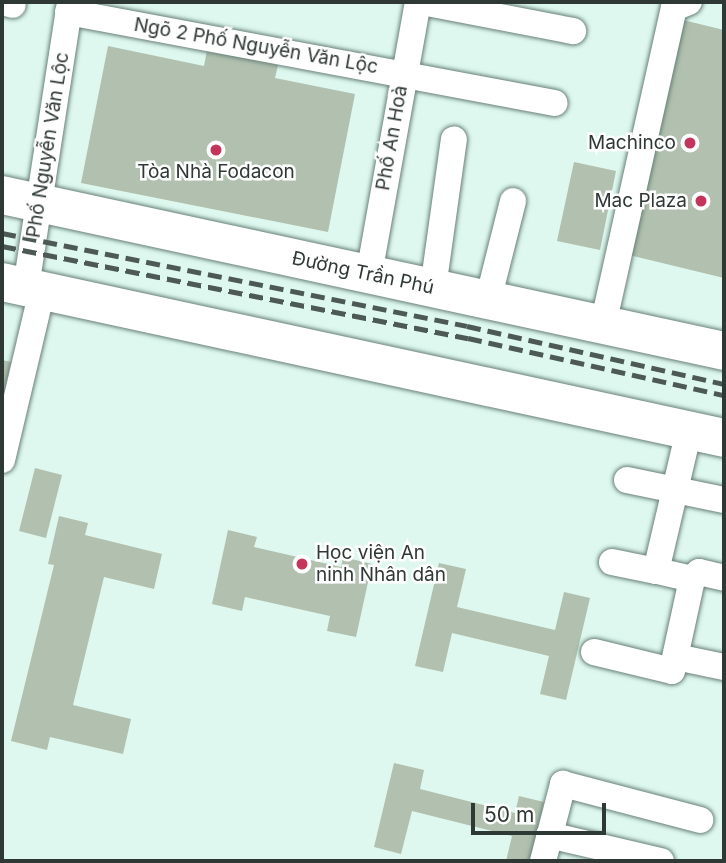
<!DOCTYPE html>
<meta charset="utf-8">
<style>
body{margin:0}
#map{position:relative;width:726px;height:863px;overflow:hidden;background:#def8ef;font-family:Inter,sans-serif}
div>[style]{position:absolute}
.building>*{inset:0;background:#b1c0af}
.roads{filter:drop-shadow(0 0 2px #688078) drop-shadow(0 0 2px #688078)}
.minor>*{height:26px;margin:-13px;padding:0 13px;transform-origin:13px;border-radius:13px;background:#fff}
.highway>*{height:38px;margin:-19px;padding:0 19px;transform-origin:19px;border-radius:19px;background:#fff}
.rail>*{height:5px;margin-top:-2.5px;transform-origin:0;background:repeating-linear-gradient(90deg,#4c5955 0 14px,transparent 0 21px)}
.dots>*{width:19px;height:19px;translate:-50% -50%;box-sizing:border-box;border:4px solid #fefefe;border-radius:50%}
span{translate:-50% -50%;white-space:nowrap;text-align:center;line-height:1.15;-webkit-text-stroke:5px #fefefe;paint-order:stroke}
.street-label{font-size:19px;color:#2e3835}
.poi-label{font-size:19px;color:#2e3835}
.right{translate:-100% -50%;text-align:right}
.left{translate:0 -50%;text-align:left}
.frame{position:absolute;inset:0;border:4px solid #2e3835;pointer-events:none}
.scale{position:absolute;left:471px;top:803px;width:135px;height:32px;box-sizing:border-box;border:4px solid #2e3835;border-top:0;padding-left:9px;font-size:21px;line-height:24px;white-space:nowrap;color:#2e3835;-webkit-text-stroke:5px #fefefe;paint-order:stroke}
</style>
<div id="map">
<div class="building">
<i style="clip-path:polygon(683px 20px,724px 30px,724px 278px,629px 255px)"></i>
<i style="clip-path:polygon(108px 46px,204px 66px,207px 50px,278px 65px,275px 78px,355px 94px,328px 232px,81px 183px)"></i>
<i style="clip-path:polygon(574px 162px,616px 171px,600px 250px,557px 241px)"></i>
<i style="clip-path:polygon(2px 360px,11px 362px,3px 400px,2px 400px)"></i>
<i style="clip-path:polygon(35px 468px,62px 475px,46px 538px,19px 531px)"></i>
<i style="clip-path:polygon(59px 516px,88px 523px,85px 535px,162px 554px,154px 589px,104px 577px,73px 705px,131px 719px,123px 754px,50px 737px,47px 750px,11px 741px,54px 565px,48px 564px)"></i>
<i style="clip-path:polygon(228px 530px,257px 537px,254px 547px,341px 567px,343px 557px,372px 564px,356px 637px,327px 631px,330px 616px,245px 597px,242px 611px,212px 604px)"></i>
<i style="clip-path:polygon(439px 563px,466px 569px,457px 607px,555px 630px,564px 592px,590px 598px,566px 700px,540px 694px,549px 656px,452px 633px,443px 672px,415px 666px)"></i>
<i style="clip-path:polygon(394px 763px,424px 770px,420px 789px,515px 813px,519px 796px,544px 802px,530px 861px,506px 861px,512px 836px,412px 811px,401px 854px,374px 847px)"></i>
</div>
<div class="roads">
<div class="minor">
<i style="left:2px;top:2px;width:11px;rotate:15deg"></i>
<i style="left:422px;top:2px;width:154px;rotate:10.9deg"></i>
<i style="left:68px;top:12px;width:495px;rotate:10.6deg"></i>
<i style="left:369px;top:274px;width:276px;rotate:-79.8deg"></i>
<i style="left:26px;top:287px;width:288px;rotate:-81.2deg"></i>
<i style="left:433px;top:288px;width:150px;rotate:-82deg"></i>
<i style="left:488px;top:300px;width:102px;rotate:-75.8deg"></i>
<i style="left:603px;top:325px;width:325px;rotate:-77.4deg"></i>
<i style="left:674px;top:8px;width:16px;rotate:-22deg"></i>
<i style="left:2px;top:460px;width:174px;rotate:-76.7deg"></i>
<i style="left:627px;top:480px;width:99px;rotate:11.7deg"></i>
<i style="left:612px;top:562px;width:45px;rotate:11.6deg"></i>
<i style="left:692px;top:579px;width:10px;rotate:-45deg"></i>
<i style="left:699px;top:572px;width:26px;rotate:13deg"></i>
<i style="left:594px;top:652px;width:80px;rotate:13.7deg"></i>
<i style="left:672px;top:671px;width:94px;rotate:-77.7deg"></i>
<i style="left:692px;top:579px;width:37px;rotate:-167deg"></i>
<i style="left:656px;top:571px;width:145px;rotate:-76.8deg"></i>
<i style="left:676px;top:657px;width:49px;rotate:11.8deg"></i>
<i style="left:549px;top:835px;width:115px;rotate:13.1deg"></i>
<i style="left:543px;top:861px;width:80px;rotate:-75.4deg"></i>
<i style="left:563px;top:784px;width:142px;rotate:14.7deg"></i>
</div>
<div class="highway">
<i style="left:2px;top:195px;width:739px;rotate:12.19deg"></i>
<i style="left:2px;top:282px;width:739px;rotate:12.19deg"></i>
</div>
</div>
<div class="rail">
<i style="left:2px;top:233px;width:474px;rotate:11.3deg"></i>
<i style="left:467px;top:326px;width:263px;rotate:12.7deg"></i>
<i style="left:2px;top:246px;width:475px;rotate:11.2deg"></i>
<i style="left:468px;top:338px;width:262px;rotate:12.6deg"></i>
</div>
<div class="dots">
<i style="left:690px;top:143px;background:#c4355c"></i>
<i style="left:216px;top:150px;background:#c4355c"></i>
<i style="left:701px;top:201px;background:#c4355c"></i>
<i style="left:302px;top:564px;background:#c4355c"></i>
</div>
<div class="street-label">
<span style="left:256px;top:46px;rotate:10deg">Ngõ 2 Phố Nguyễn Văn Lộc</span>
<span style="left:392px;top:138px;rotate:-80deg">Phố An Hoà</span>
<span style="left:48px;top:145px;rotate:-81deg">Phố Nguyễn Văn Lộc</span>
<span style="left:363px;top:273px;rotate:12deg">Đường Trần Phú</span>
</div>
<div class="poi-label">
<span class="right" style="left:676px;top:143px">Machinco</span>
<span style="left:216px;top:172px">Tòa Nhà Fodacon</span>
<span class="right" style="left:687px;top:201px">Mac Plaza</span>
<span class="left" style="left:316px;top:564px">Học viện An<br>ninh Nhân dân</span>
</div>
<div class="frame"></div>
<div class="scale">50 m</div>
</div>
